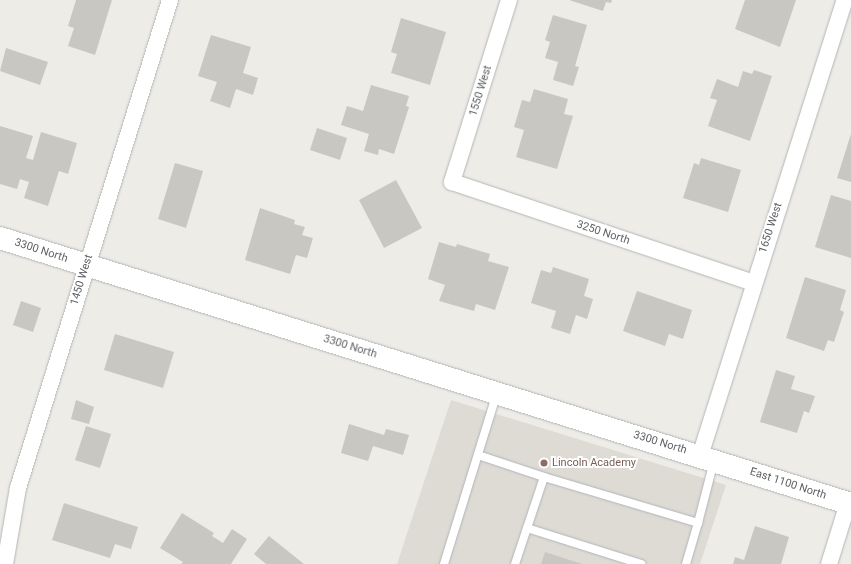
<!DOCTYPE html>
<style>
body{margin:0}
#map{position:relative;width:851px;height:564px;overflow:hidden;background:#eeece6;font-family:Roboto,sans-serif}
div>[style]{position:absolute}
.education>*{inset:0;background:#dddbd4}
.building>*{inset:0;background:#c9c7c2}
.roads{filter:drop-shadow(0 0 1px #b3b5b9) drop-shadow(0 0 1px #b3b5b9)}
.lane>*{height:8px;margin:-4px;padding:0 4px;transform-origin:4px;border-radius:4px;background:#fff}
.street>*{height:16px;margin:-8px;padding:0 8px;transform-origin:8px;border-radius:8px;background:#fff}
.secondary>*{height:22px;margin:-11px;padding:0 11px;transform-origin:11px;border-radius:11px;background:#fff}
.dots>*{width:11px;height:11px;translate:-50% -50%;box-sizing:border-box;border:2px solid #fff;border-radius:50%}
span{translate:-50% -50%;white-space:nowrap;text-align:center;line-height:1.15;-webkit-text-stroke:4px #fff;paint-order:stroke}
.street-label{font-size:11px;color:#5d6064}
.education-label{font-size:11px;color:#785e54}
.left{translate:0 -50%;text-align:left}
</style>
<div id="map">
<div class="education">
<i style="clip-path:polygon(451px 400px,726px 485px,700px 564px,397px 564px)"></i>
</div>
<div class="building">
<i style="clip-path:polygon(76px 0,112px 0,95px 55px,68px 46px,74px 28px,68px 26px)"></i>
<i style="clip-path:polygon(569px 0,612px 0,611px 3px,606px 2px,603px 11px)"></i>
<i style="clip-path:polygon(745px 0,796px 0,780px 47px,735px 29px)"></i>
<i style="clip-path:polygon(553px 15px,587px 25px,575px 66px,579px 67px,573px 86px,553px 80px,558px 62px,545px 58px,550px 42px,545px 40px)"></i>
<i style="clip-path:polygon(401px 18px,446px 32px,430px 85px,391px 73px,397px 54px,391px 52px)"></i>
<i style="clip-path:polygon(211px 35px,251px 47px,243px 73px,258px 78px,253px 95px,236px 89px,230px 108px,210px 101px,217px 82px,198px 76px)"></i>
<i style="clip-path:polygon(6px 48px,48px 62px,40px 85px,0 71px)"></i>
<i style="clip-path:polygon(754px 70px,772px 76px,750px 141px,708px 126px,717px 100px,710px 98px,717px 79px,738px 87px,743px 71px,752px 74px)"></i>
<i style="clip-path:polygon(371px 85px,409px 96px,406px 106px,409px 107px,394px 154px,379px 149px,378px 155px,364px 151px,369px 134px,341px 125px,347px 106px,363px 111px)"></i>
<i style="clip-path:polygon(534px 89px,568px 99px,564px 114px,573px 116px,557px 169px,516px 157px,524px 130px,514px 127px,522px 100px,530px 102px)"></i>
<i style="clip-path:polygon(0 126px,33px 136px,26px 158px,33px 160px,41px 132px,77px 143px,68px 174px,59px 171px,48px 206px,24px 198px,29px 182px,20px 179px,17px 189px,0 184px)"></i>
<i style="clip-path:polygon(317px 128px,347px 138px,340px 160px,310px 150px)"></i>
<i style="clip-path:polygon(851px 134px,851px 182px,837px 178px)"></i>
<i style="clip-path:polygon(701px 158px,741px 170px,728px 212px,683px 198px,694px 163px,699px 165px)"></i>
<i style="clip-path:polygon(175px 163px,203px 171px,186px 228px,158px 219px)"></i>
<i style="clip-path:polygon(396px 180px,422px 228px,384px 248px,359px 200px)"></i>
<i style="clip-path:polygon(831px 195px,851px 201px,851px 258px,815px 247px)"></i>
<i style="clip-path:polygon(260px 208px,295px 220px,294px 224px,305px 227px,302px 235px,313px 238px,307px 258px,296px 255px,290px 274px,245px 260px)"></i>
<i style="clip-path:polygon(439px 242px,456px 247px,457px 244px,490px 254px,488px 261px,509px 267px,495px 310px,476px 304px,474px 311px,439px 301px,445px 285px,428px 279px)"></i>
<i style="clip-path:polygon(553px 267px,589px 279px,584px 296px,593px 299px,587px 319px,576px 315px,570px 334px,551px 328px,556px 311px,531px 303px,541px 270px,551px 273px)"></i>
<i style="clip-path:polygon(805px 277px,846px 290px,840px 310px,844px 312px,834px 342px,828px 340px,824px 351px,786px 338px)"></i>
<i style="clip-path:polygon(637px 291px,692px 310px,683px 339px,669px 334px,665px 346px,623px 331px)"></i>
<i style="clip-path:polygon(21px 301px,41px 308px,33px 332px,13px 325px)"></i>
<i style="clip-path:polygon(115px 334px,174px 352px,163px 388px,104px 370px)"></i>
<i style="clip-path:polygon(776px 370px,795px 376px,791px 389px,815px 396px,809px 413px,804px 411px,797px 433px,760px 422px)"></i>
<i style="clip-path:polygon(76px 400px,94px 407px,89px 424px,71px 419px)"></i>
<i style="clip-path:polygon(349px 424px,384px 435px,386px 429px,409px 435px,403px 455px,373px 446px,368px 461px,341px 453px)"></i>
<i style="clip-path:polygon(86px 426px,111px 434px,100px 468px,75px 460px)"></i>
<i style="clip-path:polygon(64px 503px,138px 527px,131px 549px,115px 544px,110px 558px,52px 540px)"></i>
<i style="clip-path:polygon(182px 513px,214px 533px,212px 536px,223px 543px,232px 529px,247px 539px,231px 564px,181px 564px,183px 562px,160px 548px)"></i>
<i style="clip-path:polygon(755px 526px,789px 537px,781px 564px,733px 564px,735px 557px,744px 560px)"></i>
<i style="clip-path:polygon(269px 536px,304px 564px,266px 564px,254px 554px)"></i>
<i style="clip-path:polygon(545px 552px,582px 564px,541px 564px)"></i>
</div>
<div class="roads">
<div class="lane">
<i style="left:478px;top:455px;width:70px;rotate:18.4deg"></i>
<i style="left:544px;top:477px;width:92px;rotate:108.4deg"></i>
<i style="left:544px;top:477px;width:161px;rotate:16.6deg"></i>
<i style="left:698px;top:523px;width:64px;rotate:-75.5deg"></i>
<i style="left:527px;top:528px;width:120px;rotate:17.5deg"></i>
<i style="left:444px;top:564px;width:179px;rotate:-72.8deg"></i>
<i style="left:686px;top:564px;width:43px;rotate:-73.7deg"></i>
</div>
<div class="street">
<i style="left:509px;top:0;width:191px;rotate:107.4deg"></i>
<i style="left:452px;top:182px;width:317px;rotate:18.5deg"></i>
<i style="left:700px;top:456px;width:478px;rotate:-72.4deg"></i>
<i style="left:5px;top:564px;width:77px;rotate:-80.3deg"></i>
<i style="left:18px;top:488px;width:511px;rotate:-72.7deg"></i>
<i style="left:829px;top:564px;width:64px;rotate:-72.7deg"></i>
</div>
<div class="secondary">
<i style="left:0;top:238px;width:892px;rotate:17.36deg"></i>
</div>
</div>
<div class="dots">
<i style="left:544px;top:463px;background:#8d6e63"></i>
</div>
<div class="street-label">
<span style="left:481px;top:91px;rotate:-73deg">1550 West</span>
<span style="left:771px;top:228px;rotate:-72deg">1650 West</span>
<span style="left:603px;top:233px;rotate:18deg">3250 North</span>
<span style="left:41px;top:251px;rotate:18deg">3300 North</span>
<span style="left:82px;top:280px;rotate:-73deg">1450 West</span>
<span style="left:350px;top:347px;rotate:17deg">3300 North</span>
<span style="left:660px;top:443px;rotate:17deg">3300 North</span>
<span style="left:788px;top:484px;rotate:18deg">East 1100 North</span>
</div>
<div class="education-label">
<span class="left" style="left:552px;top:463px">Lincoln Academy</span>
</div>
</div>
